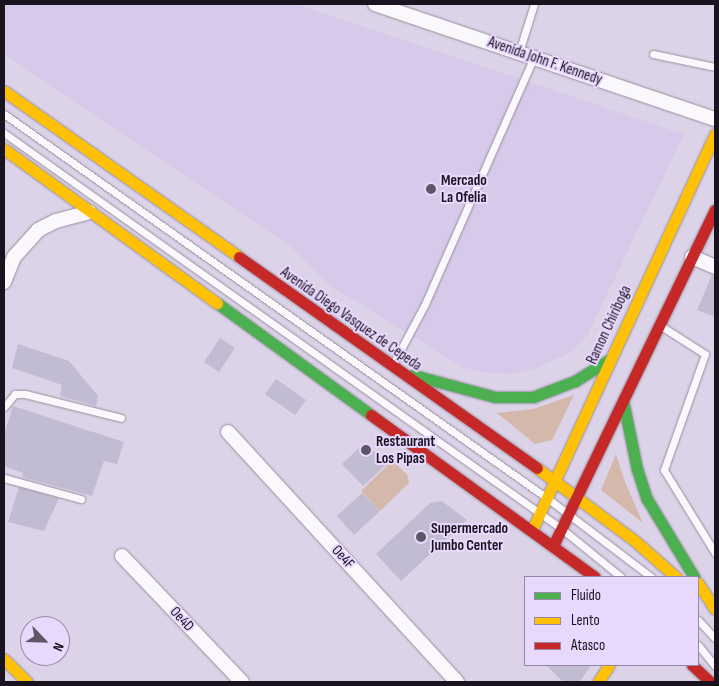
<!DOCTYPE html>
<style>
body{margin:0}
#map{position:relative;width:719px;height:686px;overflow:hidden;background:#dcd3e8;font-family:"Sofia Sans Condensed",sans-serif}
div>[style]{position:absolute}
.built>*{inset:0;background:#d7c9ea}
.green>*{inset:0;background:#d4b8ab}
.building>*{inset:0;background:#c1bcd1}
.roads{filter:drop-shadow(0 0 1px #968f9f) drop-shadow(0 0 1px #968f9f)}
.lane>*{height:7px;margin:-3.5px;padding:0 3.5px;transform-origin:3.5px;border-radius:3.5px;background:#faf8fc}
.street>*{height:14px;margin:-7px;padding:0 7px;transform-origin:7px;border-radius:7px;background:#faf8fc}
.fast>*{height:11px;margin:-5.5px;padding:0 5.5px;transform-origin:5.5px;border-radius:5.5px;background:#4caf50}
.slow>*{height:11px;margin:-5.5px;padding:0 5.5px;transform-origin:5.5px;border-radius:5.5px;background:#ffc107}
.jam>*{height:11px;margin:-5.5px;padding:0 5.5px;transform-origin:5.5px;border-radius:5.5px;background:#c62828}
.dots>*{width:14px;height:14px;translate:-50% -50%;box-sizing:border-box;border:2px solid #e9d8fe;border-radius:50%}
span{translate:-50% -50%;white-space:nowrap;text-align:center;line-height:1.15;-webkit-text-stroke:4px #e9d8fe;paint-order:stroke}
.street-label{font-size:15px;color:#191320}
.poi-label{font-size:15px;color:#191320;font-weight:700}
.left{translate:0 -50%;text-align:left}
.frame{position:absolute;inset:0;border:5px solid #191320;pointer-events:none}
.legend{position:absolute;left:524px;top:576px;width:175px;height:90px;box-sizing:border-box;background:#e9d8fe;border:1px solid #9689a5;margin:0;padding:6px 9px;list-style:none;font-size:15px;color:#191320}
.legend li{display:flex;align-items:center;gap:10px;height:25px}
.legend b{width:25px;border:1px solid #9689a5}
.north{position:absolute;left:20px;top:616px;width:50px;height:50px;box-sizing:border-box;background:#e9d8fe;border:1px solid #9689a5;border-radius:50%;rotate:114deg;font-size:14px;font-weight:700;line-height:20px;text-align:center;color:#191320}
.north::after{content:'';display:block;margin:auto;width:18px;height:22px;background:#5d5666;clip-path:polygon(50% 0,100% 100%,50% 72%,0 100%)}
</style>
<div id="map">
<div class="built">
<i style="clip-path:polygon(4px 4px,296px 4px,684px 134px,587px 336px,571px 352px,532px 370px,509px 374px,481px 372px,462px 367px,328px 284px,288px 244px,4px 54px)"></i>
</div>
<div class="green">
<i style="clip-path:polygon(574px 395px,552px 440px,535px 444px,497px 413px,533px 409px)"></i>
<i style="clip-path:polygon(616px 454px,625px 482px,643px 523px,601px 490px)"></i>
<i style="clip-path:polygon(392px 461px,407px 474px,409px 483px,380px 511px,361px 491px)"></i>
</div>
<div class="building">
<i style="clip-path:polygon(712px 275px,715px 276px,715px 317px,697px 310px)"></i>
<i style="clip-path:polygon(220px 338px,235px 348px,219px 372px,204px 362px)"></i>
<i style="clip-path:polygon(18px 344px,69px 361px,98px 396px,96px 406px,60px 396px,62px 385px,12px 368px)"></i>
<i style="clip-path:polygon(276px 379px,306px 400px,295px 415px,265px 394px)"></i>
<i style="clip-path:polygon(13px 406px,124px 442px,117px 464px,104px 461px,92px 496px,22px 477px,23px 473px,4px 466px,4px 434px)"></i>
<i style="clip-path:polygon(363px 444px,390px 461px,363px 486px,342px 464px)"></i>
<i style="clip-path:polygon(19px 487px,59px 498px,44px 531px,8px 522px)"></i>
<i style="clip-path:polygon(362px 493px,380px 511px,354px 535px,337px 516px)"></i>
<i style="clip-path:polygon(442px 501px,467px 520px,401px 581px,376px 554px,430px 503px)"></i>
<i style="clip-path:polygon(546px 665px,591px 665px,580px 682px,563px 682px)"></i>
</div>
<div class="roads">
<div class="lane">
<i style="left:519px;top:52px;width:50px;rotate:-72.6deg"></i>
<i style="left:653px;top:54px;width:63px;rotate:11.8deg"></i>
<i style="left:4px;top:114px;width:665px;rotate:35.27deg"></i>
<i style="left:547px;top:498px;width:131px;rotate:37.2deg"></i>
<i style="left:4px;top:133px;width:684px;rotate:35.36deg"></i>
<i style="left:562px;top:529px;width:76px;rotate:39.1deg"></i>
<i style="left:661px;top:326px;width:52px;rotate:32.5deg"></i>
<i style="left:705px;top:354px;width:123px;rotate:109.5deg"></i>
<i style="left:664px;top:470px;width:97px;rotate:58.4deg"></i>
<i style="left:393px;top:364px;width:68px;rotate:-61.9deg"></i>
<i style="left:425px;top:304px;width:270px;rotate:-66.2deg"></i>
<i style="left:4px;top:407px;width:17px;rotate:-50deg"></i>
<i style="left:15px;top:394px;width:10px"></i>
<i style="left:25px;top:394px;width:99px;rotate:14deg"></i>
<i style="left:4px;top:478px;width:80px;rotate:15.3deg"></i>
<i style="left:698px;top:620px;width:25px;rotate:47deg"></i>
<i style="left:698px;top:645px;width:27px;rotate:51deg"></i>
</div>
<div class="street">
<i style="left:375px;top:4px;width:359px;rotate:18.7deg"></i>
<i style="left:692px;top:257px;width:25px;rotate:23deg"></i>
<i style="left:4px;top:282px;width:27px;rotate:-68deg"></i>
<i style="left:14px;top:257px;width:36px;rotate:-48deg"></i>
<i style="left:38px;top:230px;width:20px;rotate:-27deg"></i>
<i style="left:56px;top:221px;width:35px;rotate:-15deg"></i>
<i style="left:228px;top:432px;width:339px;rotate:47.5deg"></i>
<i style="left:122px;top:556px;width:174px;rotate:46.4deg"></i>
</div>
<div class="fast">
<i style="left:217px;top:303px;width:190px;rotate:36deg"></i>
<i style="left:413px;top:375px;width:85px;rotate:15deg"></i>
<i style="left:495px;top:397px;width:38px"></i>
<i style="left:533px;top:397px;width:45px;rotate:-20.9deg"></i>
<i style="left:575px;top:381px;width:40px;rotate:-32deg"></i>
<i style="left:623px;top:401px;width:69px;rotate:78.4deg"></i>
<i style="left:637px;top:469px;width:32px;rotate:72deg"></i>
<i style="left:647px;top:499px;width:91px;rotate:58.9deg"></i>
</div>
<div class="slow">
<i style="left:4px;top:91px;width:288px;rotate:35.2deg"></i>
<i style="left:4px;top:149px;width:263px;rotate:35.9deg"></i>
<i style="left:537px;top:468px;width:122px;rotate:36.7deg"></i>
<i style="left:635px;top:541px;width:55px;rotate:41.3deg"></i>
<i style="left:532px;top:530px;width:436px;rotate:-65.2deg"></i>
<i style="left:698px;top:583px;width:31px;rotate:57deg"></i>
<i style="left:4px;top:659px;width:33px;rotate:45deg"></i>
<i style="left:598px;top:682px;width:20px;rotate:-57deg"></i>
</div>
<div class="jam">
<i style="left:239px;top:257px;width:365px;rotate:35.3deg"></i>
<i style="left:371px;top:415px;width:276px;rotate:35.9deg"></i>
<i style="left:553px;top:546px;width:373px;rotate:-64.3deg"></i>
<i style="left:692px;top:665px;width:25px;rotate:43deg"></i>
</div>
</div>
<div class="dots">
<i style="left:431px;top:189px;background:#5d5666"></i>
<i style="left:366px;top:450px;background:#5d5666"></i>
<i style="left:421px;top:537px;background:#5d5666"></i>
</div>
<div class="street-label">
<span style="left:545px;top:61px;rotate:19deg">Avenida John F. Kennedy</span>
<span style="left:351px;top:319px;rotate:35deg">Avenida Diego Vasquez de Cepeda</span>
<span style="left:609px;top:325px;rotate:-65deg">Ramon Chiriboga</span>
<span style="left:343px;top:557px;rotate:48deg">Oe4F</span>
<span style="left:182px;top:619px;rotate:47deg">Oe4D</span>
</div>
<div class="poi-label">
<span class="left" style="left:441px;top:189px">Mercado<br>La Ofelia</span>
<span class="left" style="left:376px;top:450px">Restaurant<br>Los Pipas</span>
<span class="left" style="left:431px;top:537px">Supermercado<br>Jumbo Center</span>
</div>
<div class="frame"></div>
<ul class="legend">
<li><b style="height:6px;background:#4caf50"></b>Fluido</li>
<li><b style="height:6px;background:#ffc107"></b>Lento</li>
<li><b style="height:6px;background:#c62828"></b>Atasco</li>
</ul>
<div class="north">N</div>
</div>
